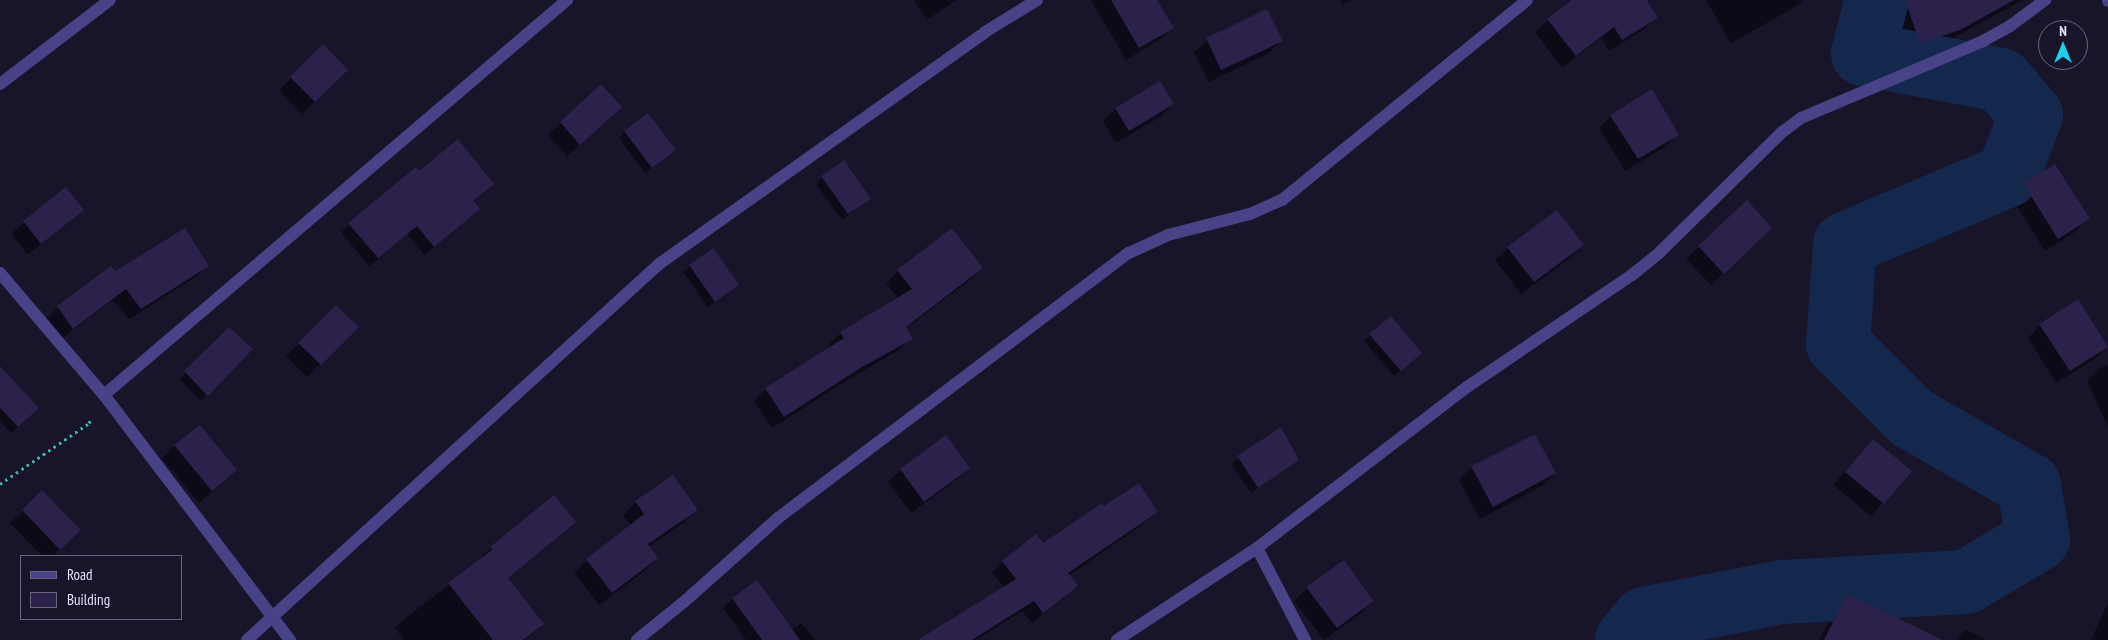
<!DOCTYPE html>
<style>
body{margin:0}
#map{position:relative;width:2108px;height:640px;overflow:hidden;background:#18142a;font-family:"PT Sans Narrow",sans-serif}
div>[style]{position:absolute}
.shadow>*{inset:0;background:#0007}
.river>*{height:64px;margin:-32px;padding:0 32px;transform-origin:32px;border-radius:32px;background:#14284e}
.building>*{inset:0;background:#2b214a}
.path>*{height:3px;margin-top:-1.5px;transform-origin:0;background:repeating-linear-gradient(90deg,#3bb5b3 0 2.5px,transparent 0 6.5px)}
.minor>*{height:12px;margin:-6px;padding:0 6px;transform-origin:6px;border-radius:6px;background:#484286}
span{translate:-50% -50%;white-space:nowrap;text-align:center;line-height:1.15;-webkit-text-stroke:4.5px #18142a;paint-order:stroke}
.legend{position:absolute;left:20px;top:555px;width:162px;height:65px;box-sizing:border-box;background:#18142a;border:1px solid #6a657e;margin:0;padding:6px 9px;list-style:none;font-size:15px;color:#e4dffd}
.legend li{display:flex;align-items:center;gap:10px;height:25px}
.legend b{width:25px;border:1px solid #6a657e}
.north{position:absolute;left:2038px;top:20px;width:50px;height:50px;box-sizing:border-box;background:#18142a;border:1px solid #6a657e;border-radius:50%;rotate:0deg;font-size:14px;font-weight:700;line-height:20px;text-align:center;color:#e4dffd}
.north::after{content:'';display:block;margin:auto;width:18px;height:22px;background:#1bcfed;clip-path:polygon(50% 0,100% 100%,50% 72%,0 100%)}
</style>
<div id="map">
<div class="shadow">
<i style="clip-path:polygon(914px 0,956px 0,927px 20px)"></i>
<i style="clip-path:polygon(1091px 0,1156px 0,1172px 28px,1159px 40px,1126px 60px)"></i>
<i style="clip-path:polygon(1340px 0,1351px 0,1342px 4px)"></i>
<i style="clip-path:polygon(1575px 0,1645px 0,1656px 18px,1643px 30px,1609px 51px,1601px 38px,1562px 68px,1535px 32px,1548px 20px)"></i>
<i style="clip-path:polygon(1706px 0,1803px 0,1797px 6px,1731px 43px)"></i>
<i style="clip-path:polygon(1893px 0,2023px 0,1946px 42px,1908px 55px,1890px 4px)"></i>
<i style="clip-path:polygon(1207px 40px,1281px 41px,1269px 53px,1209px 82px,1194px 52px)"></i>
<i style="clip-path:polygon(323px 46px,346px 70px,302px 114px,279px 90px)"></i>
<i style="clip-path:polygon(601px 86px,608px 120px,567px 156px,548px 135px)"></i>
<i style="clip-path:polygon(1173px 104px,1160px 117px,1116px 143px,1103px 121px,1116px 109px)"></i>
<i style="clip-path:polygon(1611px 116px,1677px 134px,1665px 147px,1625px 171px,1599px 128px)"></i>
<i style="clip-path:polygon(625px 131px,674px 150px,645px 173px,619px 138px)"></i>
<i style="clip-path:polygon(2054px 166px,2088px 219px,2075px 232px,2045px 251px,2011px 197px,2024px 184px)"></i>
<i style="clip-path:polygon(419px 173px,493px 184px,473px 202px,478px 209px,424px 255px,407px 233px,369px 266px,341px 232px)"></i>
<i style="clip-path:polygon(822px 177px,869px 199px,842px 220px,816px 184px)"></i>
<i style="clip-path:polygon(1746px 202px,1758px 240px,1711px 285px,1686px 259px)"></i>
<i style="clip-path:polygon(82px 210px,28px 255px,11px 234px,24px 222px)"></i>
<i style="clip-path:polygon(1583px 245px,1570px 258px,1521px 294px,1495px 260px,1508px 248px)"></i>
<i style="clip-path:polygon(713px 250px,738px 285px,708px 307px,683px 272px)"></i>
<i style="clip-path:polygon(207px 266px,196px 277px,129px 319px,113px 300px,61px 339px,46px 319px,58px 307px,110px 268px,115px 273px)"></i>
<i style="clip-path:polygon(982px 268px,970px 280px,905px 329px,911px 338px,899px 350px,849px 379px,772px 428px,754px 401px,766px 389px,831px 348px,829px 344px,841px 333px,898px 298px,886px 283px,898px 271px)"></i>
<i style="clip-path:polygon(336px 306px,357px 327px,307px 377px,286px 356px)"></i>
<i style="clip-path:polygon(2040px 325px,2107px 346px,2095px 359px,2056px 383px,2028px 338px)"></i>
<i style="clip-path:polygon(229px 328px,251px 349px,201px 401px,179px 379px)"></i>
<i style="clip-path:polygon(1370px 335px,1414px 359px,1394px 376px,1364px 341px)"></i>
<i style="clip-path:polygon(2108px 365px,2108px 427px,2087px 381px,2100px 368px)"></i>
<i style="clip-path:polygon(0 382px,31px 415px,11px 433px,0 421px)"></i>
<i style="clip-path:polygon(1280px 429px,1298px 460px,1251px 493px,1231px 464px)"></i>
<i style="clip-path:polygon(1873px 441px,1910px 471px,1871px 516px,1833px 485px)"></i>
<i style="clip-path:polygon(175px 446px,235px 470px,199px 503px,162px 458px)"></i>
<i style="clip-path:polygon(969px 467px,956px 480px,911px 513px,888px 482px,901px 470px)"></i>
<i style="clip-path:polygon(1472px 467px,1555px 473px,1542px 486px,1480px 519px,1459px 480px)"></i>
<i style="clip-path:polygon(42px 492px,79px 530px,53px 556px,42px 556px,10px 523px)"></i>
<i style="clip-path:polygon(554px 496px,507px 578px,543px 624px,535px 632px,524px 640px,404px 640px,395px 628px,403px 620px,484px 558px,482px 556px,490px 548px)"></i>
<i style="clip-path:polygon(636px 502px,696px 510px,683px 523px,648px 547px,656px 558px,644px 571px,599px 605px,574px 573px,587px 560px,631px 526px,623px 515px)"></i>
<i style="clip-path:polygon(1104px 507px,1157px 511px,1146px 522px,1068px 576px,1076px 586px,1032px 623px,1022px 611px,976px 640px,943px 640px,1004px 587px,992px 573px,1002px 562px,1036px 536px,1043px 545px)"></i>
<i style="clip-path:polygon(1307px 588px,1372px 601px,1360px 614px,1324px 640px,1294px 601px)"></i>
<i style="clip-path:polygon(1848px 595px,1897px 640px,1819px 640px,1835px 608px)"></i>
<i style="clip-path:polygon(733px 599px,792px 631px,801px 623px,816px 640px,746px 640px,723px 608px)"></i>
<i style="clip-path:polygon(2108px 602px,2108px 640px,2091px 640px)"></i>
<i style="clip-path:polygon(1966px 630px,1987px 640px,1956px 640px)"></i>
</div>
<div class="river">
<i style="left:1627px;top:640px;width:27px;rotate:-51deg"></i>
<i style="left:1644px;top:619px;width:141px;rotate:-11.1deg"></i>
<i style="left:1782px;top:592px;width:184px;rotate:-3.1deg"></i>
<i style="left:1966px;top:582px;width:84px;rotate:-30.8deg"></i>
<i style="left:2038px;top:539px;width:55px;rotate:-99.5deg"></i>
<i style="left:2029px;top:485px;width:135px;rotate:-150.2deg"></i>
<i style="left:1912px;top:418px;width:105px;rotate:-135deg"></i>
<i style="left:1838px;top:344px;width:100px;rotate:-86deg"></i>
<i style="left:1845px;top:244px;width:177px;rotate:-22.9deg"></i>
<i style="left:2008px;top:175px;width:64px;rotate:-69deg"></i>
<i style="left:2031px;top:115px;width:46px;rotate:-130.6deg"></i>
<i style="left:2001px;top:80px;width:140px;rotate:-169.3deg"></i>
<i style="left:1863px;top:54px;width:56px;rotate:-75.5deg"></i>
</div>
<div class="building">
<i style="clip-path:polygon(1111px 0,1157px 0,1174px 28px,1139px 48px)"></i>
<i style="clip-path:polygon(1572px 0,1649px 0,1647px 1px,1658px 18px,1622px 40px,1614px 27px,1576px 56px,1547px 19px)"></i>
<i style="clip-path:polygon(1905px 0,2014px 0,1960px 30px,1920px 43px)"></i>
<i style="clip-path:polygon(1267px 9px,1283px 41px,1221px 70px,1206px 38px)"></i>
<i style="clip-path:polygon(323px 44px,348px 70px,315px 102px,290px 77px)"></i>
<i style="clip-path:polygon(1160px 81px,1174px 104px,1129px 131px,1115px 108px)"></i>
<i style="clip-path:polygon(601px 84px,622px 107px,580px 145px,560px 122px)"></i>
<i style="clip-path:polygon(1652px 89px,1679px 135px,1638px 159px,1610px 115px)"></i>
<i style="clip-path:polygon(648px 113px,676px 150px,652px 168px,624px 131px)"></i>
<i style="clip-path:polygon(458px 139px,494px 184px,473px 201px,480px 209px,434px 247px,417px 226px,378px 258px,348px 223px,416px 167px,419px 171px)"></i>
<i style="clip-path:polygon(844px 160px,871px 199px,848px 214px,821px 176px)"></i>
<i style="clip-path:polygon(2055px 164px,2090px 219px,2058px 239px,2023px 183px)"></i>
<i style="clip-path:polygon(66px 187px,84px 210px,41px 244px,23px 221px)"></i>
<i style="clip-path:polygon(1747px 200px,1772px 228px,1724px 274px,1698px 246px)"></i>
<i style="clip-path:polygon(1557px 210px,1584px 245px,1534px 282px,1507px 247px)"></i>
<i style="clip-path:polygon(185px 228px,209px 266px,141px 309px,126px 289px,73px 329px,57px 306px,111px 266px,115px 271px)"></i>
<i style="clip-path:polygon(952px 228px,983px 268px,906px 327px,913px 339px,862px 367px,784px 417px,765px 388px,844px 338px,840px 332px,912px 289px,897px 270px)"></i>
<i style="clip-path:polygon(713px 248px,739px 285px,715px 302px,689px 265px)"></i>
<i style="clip-path:polygon(2078px 299px,2108px 347px,2070px 371px,2039px 324px)"></i>
<i style="clip-path:polygon(336px 305px,359px 327px,321px 365px,298px 343px)"></i>
<i style="clip-path:polygon(1391px 316px,1422px 353px,1401px 371px,1369px 334px)"></i>
<i style="clip-path:polygon(229px 327px,253px 349px,208px 396px,184px 371px)"></i>
<i style="clip-path:polygon(0 366px,39px 408px,18px 427px,0 408px)"></i>
<i style="clip-path:polygon(200px 425px,237px 470px,212px 491px,174px 445px)"></i>
<i style="clip-path:polygon(1281px 427px,1299px 460px,1258px 488px,1237px 456px)"></i>
<i style="clip-path:polygon(1535px 434px,1556px 473px,1493px 507px,1471px 466px)"></i>
<i style="clip-path:polygon(946px 435px,970px 468px,924px 502px,900px 469px)"></i>
<i style="clip-path:polygon(1873px 439px,1912px 471px,1884px 504px,1845px 472px)"></i>
<i style="clip-path:polygon(673px 475px,698px 510px,648px 544px,658px 558px,612px 593px,586px 559px,644px 514px,635px 501px)"></i>
<i style="clip-path:polygon(1139px 483px,1158px 512px,1068px 573px,1078px 586px,1043px 613px,1034px 601px,972px 640px,918px 640px,1016px 579px,1002px 561px,1036px 534px,1043px 543px,1102px 503px,1104px 506px)"></i>
<i style="clip-path:polygon(42px 490px,81px 530px,60px 550px,22px 510px)"></i>
<i style="clip-path:polygon(554px 495px,576px 522px,508px 578px,544px 624px,523px 640px,493px 640px,448px 583px,492px 550px,490px 547px)"></i>
<i style="clip-path:polygon(1344px 560px,1374px 601px,1337px 628px,1306px 587px)"></i>
<i style="clip-path:polygon(757px 580px,800px 640px,762px 640px,732px 598px)"></i>
<i style="clip-path:polygon(1847px 594px,1943px 640px,1824px 640px)"></i>
</div>
<div class="path">
<i style="left:0;top:484px;width:108px;rotate:-34.4deg"></i>
<i style="left:89px;top:423px;width:4px;rotate:-63deg"></i>
</div>
<div class="minor">
<i style="left:2108px;top:0;width:1px;rotate:90deg"></i>
<i style="left:0;top:84px;width:138px;rotate:-37.4deg"></i>
<i style="left:0;top:273px;width:160px;rotate:49.6deg"></i>
<i style="left:104px;top:395px;width:308px;rotate:52.8deg"></i>
<i style="left:104px;top:395px;width:609px;rotate:-40.47deg"></i>
<i style="left:1257px;top:548px;width:104px;rotate:62.4deg"></i>
<i style="left:247px;top:640px;width:558px;rotate:-42.38deg"></i>
<i style="left:659px;top:264px;width:400px;rotate:-35.4deg"></i>
<i style="left:985px;top:32px;width:61px;rotate:-31.6deg"></i>
<i style="left:637px;top:640px;width:62px;rotate:-39.1deg"></i>
<i style="left:685px;top:601px;width:125px;rotate:-41.7deg"></i>
<i style="left:778px;top:518px;width:440px;rotate:-37.1deg"></i>
<i style="left:1129px;top:253px;width:43px;rotate:-24.8deg"></i>
<i style="left:1168px;top:235px;width:85px;rotate:-14.4deg"></i>
<i style="left:1250px;top:214px;width:35px;rotate:-24deg"></i>
<i style="left:1282px;top:200px;width:316px;rotate:-39.2deg"></i>
<i style="left:1117px;top:640px;width:168px;rotate:-33.3deg"></i>
<i style="left:1257px;top:548px;width:265px;rotate:-37.5deg"></i>
<i style="left:1467px;top:387px;width:199px;rotate:-34.2deg"></i>
<i style="left:1632px;top:275px;width:36px;rotate:-39deg"></i>
<i style="left:1660px;top:252px;width:170px;rotate:-44.5deg"></i>
<i style="left:1781px;top:133px;width:25px;rotate:-37deg"></i>
<i style="left:1801px;top:118px;width:198px;rotate:-22.9deg"></i>
<i style="left:1983px;top:41px;width:31px;rotate:-29deg"></i>
<i style="left:2010px;top:26px;width:44px;rotate:-36.6deg"></i>
</div>
<ul class="legend">
<li><b style="height:6px;background:#484286"></b>Road</li>
<li><b style="height:14px;background:#2b214a"></b>Building</li>
</ul>
<div class="north">N</div>
</div>
